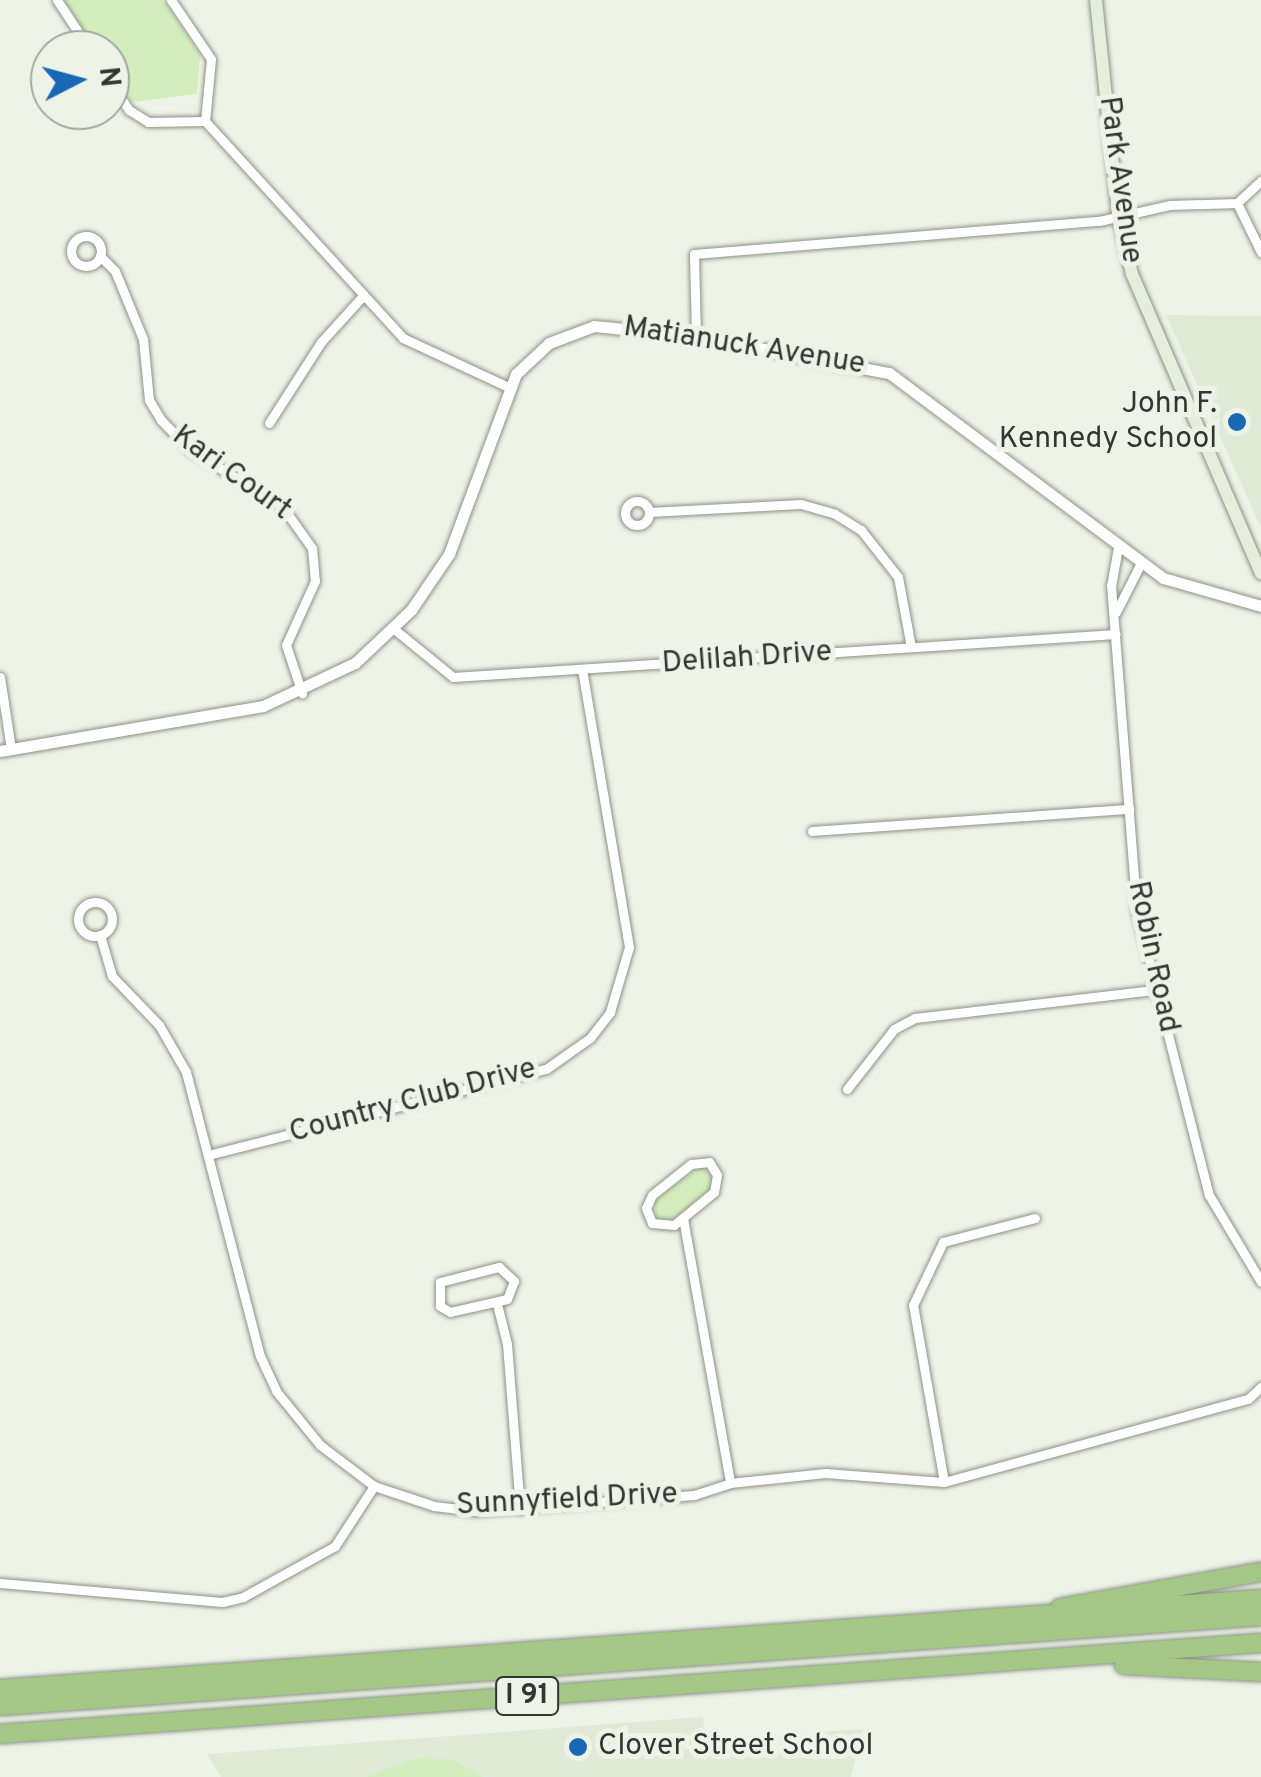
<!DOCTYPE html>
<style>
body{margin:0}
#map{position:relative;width:1261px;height:1777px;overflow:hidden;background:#edf4e7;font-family:Overpass,sans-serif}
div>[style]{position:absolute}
.built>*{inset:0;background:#e0ebd7}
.green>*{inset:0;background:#d3eebc}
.roads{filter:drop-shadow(0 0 2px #8b9286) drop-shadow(0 0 2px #8b9286)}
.minor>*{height:9px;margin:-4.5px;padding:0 4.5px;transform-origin:4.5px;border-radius:4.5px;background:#fff}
.minor>.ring{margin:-4.5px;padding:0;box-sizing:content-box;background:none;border:9px solid #fff;border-radius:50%}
.tertiary>*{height:11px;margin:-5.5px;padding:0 5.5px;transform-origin:5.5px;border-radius:5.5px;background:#fff}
.secondary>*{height:12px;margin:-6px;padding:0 6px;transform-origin:6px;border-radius:6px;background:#e4eeda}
.motorway>*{height:18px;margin:-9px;padding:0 9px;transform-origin:9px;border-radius:9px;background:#a5c785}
.dots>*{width:28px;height:28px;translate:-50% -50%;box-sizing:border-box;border:5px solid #edf4e7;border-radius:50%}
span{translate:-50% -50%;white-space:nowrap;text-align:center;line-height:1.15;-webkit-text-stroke:10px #edf4e7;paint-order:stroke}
.shield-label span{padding:2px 8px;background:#edf4e7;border:2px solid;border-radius:8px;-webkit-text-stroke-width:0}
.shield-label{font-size:28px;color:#323530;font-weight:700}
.street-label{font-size:30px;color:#323530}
.poi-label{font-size:30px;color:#323530}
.right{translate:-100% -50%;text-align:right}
.left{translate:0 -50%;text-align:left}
.north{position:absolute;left:30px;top:30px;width:100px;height:100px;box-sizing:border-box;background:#edf4e7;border:2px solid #a2a89e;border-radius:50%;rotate:84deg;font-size:28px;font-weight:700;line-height:40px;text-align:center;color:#323530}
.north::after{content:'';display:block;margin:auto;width:35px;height:45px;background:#1868b6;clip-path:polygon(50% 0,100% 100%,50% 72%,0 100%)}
</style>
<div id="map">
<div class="built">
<i style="clip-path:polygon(1166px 315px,1261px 316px,1261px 528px)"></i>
<i style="clip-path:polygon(703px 1717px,705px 1740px,863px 1729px,851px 1777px,221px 1777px,207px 1754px)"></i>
</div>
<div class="green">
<i style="clip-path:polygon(64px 0,163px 0,200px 55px,197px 94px,133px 102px,110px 70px,110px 50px,97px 50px)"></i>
<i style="clip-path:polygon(702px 1166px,714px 1180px,708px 1191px,672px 1221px,656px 1220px,655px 1200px)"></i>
<i style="clip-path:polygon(415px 1758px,454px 1760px,482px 1777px,367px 1777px)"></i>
</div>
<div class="roads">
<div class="minor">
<i style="left:57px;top:0;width:60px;rotate:56.6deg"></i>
<i style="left:171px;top:0;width:71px;rotate:55.9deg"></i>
<i style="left:211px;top:59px;width:62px;rotate:95.5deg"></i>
<i style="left:110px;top:81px;width:35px;rotate:57deg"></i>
<i style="left:129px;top:110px;width:22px;rotate:32deg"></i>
<i style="left:148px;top:122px;width:57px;rotate:-1deg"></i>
<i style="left:205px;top:121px;width:294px;rotate:47.6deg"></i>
<i style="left:403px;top:338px;width:116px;rotate:25deg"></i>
<i style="left:1237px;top:203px;width:55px;rotate:63.9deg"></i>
<i class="ring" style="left:71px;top:236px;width:21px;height:21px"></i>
<i style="left:100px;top:256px;width:21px;rotate:45deg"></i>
<i style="left:115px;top:271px;width:74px;rotate:67.6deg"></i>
<i style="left:143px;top:339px;width:61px;rotate:84.4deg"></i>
<i style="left:149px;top:400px;width:23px;rotate:59deg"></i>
<i style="left:161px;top:420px;width:42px;rotate:46deg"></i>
<i style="left:190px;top:450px;width:108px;rotate:31.3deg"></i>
<i style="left:282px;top:506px;width:52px;rotate:54.5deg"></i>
<i style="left:312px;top:548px;width:33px;rotate:85deg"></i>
<i style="left:315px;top:581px;width:70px;rotate:114.4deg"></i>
<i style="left:286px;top:645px;width:51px;rotate:71.6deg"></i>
<i style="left:696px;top:336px;width:82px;rotate:-91.4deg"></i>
<i style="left:694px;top:254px;width:406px;rotate:-4.7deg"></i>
<i style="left:1099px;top:221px;width:73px;rotate:-12.7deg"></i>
<i style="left:1170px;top:205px;width:67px;rotate:-1.7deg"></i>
<i style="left:1237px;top:203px;width:33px;rotate:-43deg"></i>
<i style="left:269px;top:423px;width:96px;rotate:-57.3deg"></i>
<i style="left:321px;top:342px;width:61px;rotate:-47.7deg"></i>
<i class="ring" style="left:625px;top:501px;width:15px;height:15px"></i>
<i style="left:649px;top:512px;width:152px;rotate:-3deg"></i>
<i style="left:801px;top:504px;width:35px;rotate:16deg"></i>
<i style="left:835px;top:514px;width:31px;rotate:32deg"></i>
<i style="left:861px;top:530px;width:60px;rotate:51.8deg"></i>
<i style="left:898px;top:577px;width:71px;rotate:79.5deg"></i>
<i style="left:1118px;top:547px;width:39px;rotate:100deg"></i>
<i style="left:1111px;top:585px;width:329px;rotate:85.5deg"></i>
<i style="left:1137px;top:913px;width:291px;rotate:75.7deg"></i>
<i style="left:1209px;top:1195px;width:101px;rotate:59.1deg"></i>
<i style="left:1116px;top:612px;width:55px;rotate:-63deg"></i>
<i style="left:394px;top:629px;width:76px;rotate:39.1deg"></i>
<i style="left:453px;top:677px;width:664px;rotate:-3.71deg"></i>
<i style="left:0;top:677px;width:73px;rotate:81.3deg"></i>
<i style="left:812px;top:831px;width:318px;rotate:-4deg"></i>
<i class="ring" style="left:78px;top:902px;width:25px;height:25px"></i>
<i style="left:100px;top:935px;width:43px;rotate:73.7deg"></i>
<i style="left:112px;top:976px;width:68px;rotate:46.2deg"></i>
<i style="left:159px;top:1025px;width:54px;rotate:60.1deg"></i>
<i style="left:186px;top:1072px;width:293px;rotate:75.4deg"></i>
<i style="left:260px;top:1356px;width:38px;rotate:65deg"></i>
<i style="left:276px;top:1391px;width:70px;rotate:50.8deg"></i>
<i style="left:320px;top:1445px;width:68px;rotate:37.2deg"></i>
<i style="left:374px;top:1486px;width:63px;rotate:18.4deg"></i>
<i style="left:434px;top:1506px;width:42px;rotate:6.8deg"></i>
<i style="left:476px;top:1511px;width:219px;rotate:-4.2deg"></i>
<i style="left:694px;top:1495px;width:38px;rotate:-18deg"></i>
<i style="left:730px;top:1483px;width:96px;rotate:-6deg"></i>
<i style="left:825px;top:1473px;width:119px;rotate:4.3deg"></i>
<i style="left:944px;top:1482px;width:315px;rotate:-15.3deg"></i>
<i style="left:1248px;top:1399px;width:18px;rotate:-43deg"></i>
<i style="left:847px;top:1089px;width:76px;rotate:-51.9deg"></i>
<i style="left:894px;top:1029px;width:24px;rotate:-28deg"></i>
<i style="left:915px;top:1018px;width:242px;rotate:-6.7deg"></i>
<i style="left:208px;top:1155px;width:349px;rotate:-14.3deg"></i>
<i style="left:546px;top:1069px;width:54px;rotate:-35.2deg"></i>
<i style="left:590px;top:1038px;width:33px;rotate:-52deg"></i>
<i style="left:610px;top:1012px;width:68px;rotate:-73.7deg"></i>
<i style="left:629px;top:947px;width:281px;rotate:-99.6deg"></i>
<i style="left:709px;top:1162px;width:15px;rotate:58deg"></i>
<i style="left:717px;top:1175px;width:17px;rotate:100deg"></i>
<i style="left:714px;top:1192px;width:52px;rotate:140.5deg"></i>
<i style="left:674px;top:1225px;width:22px;rotate:-175deg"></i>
<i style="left:652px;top:1223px;width:16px;rotate:-112deg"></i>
<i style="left:646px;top:1208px;width:14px;rotate:-65deg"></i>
<i style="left:652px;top:1195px;width:50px;rotate:-38.5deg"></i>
<i style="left:691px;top:1164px;width:18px;rotate:-6deg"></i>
<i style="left:683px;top:1218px;width:269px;rotate:79.9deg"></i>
<i style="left:499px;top:1267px;width:21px;rotate:43deg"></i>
<i style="left:514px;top:1281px;width:19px;rotate:111deg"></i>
<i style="left:507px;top:1299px;width:58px;rotate:167.2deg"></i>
<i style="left:450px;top:1312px;width:12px;rotate:-149deg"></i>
<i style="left:440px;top:1306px;width:24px;rotate:-90deg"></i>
<i style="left:440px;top:1282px;width:61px;rotate:-14.3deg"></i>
<i style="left:497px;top:1304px;width:41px;rotate:76deg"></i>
<i style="left:507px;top:1344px;width:166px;rotate:85.5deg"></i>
<i style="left:944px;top:1482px;width:180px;rotate:-99.9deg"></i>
<i style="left:913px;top:1305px;width:70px;rotate:-64.5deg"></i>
<i style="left:943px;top:1242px;width:95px;rotate:-14.6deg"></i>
<i style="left:0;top:1583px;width:223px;rotate:4.9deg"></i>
<i style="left:222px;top:1602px;width:22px;rotate:-13deg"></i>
<i style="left:243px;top:1597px;width:105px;rotate:-29deg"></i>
<i style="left:335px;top:1546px;width:72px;rotate:-57deg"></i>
</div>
<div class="tertiary">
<i style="left:0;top:751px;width:267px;rotate:-9.7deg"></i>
<i style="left:263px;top:706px;width:102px;rotate:-25.1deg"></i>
<i style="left:355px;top:663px;width:77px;rotate:-43.4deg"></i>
<i style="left:411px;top:610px;width:68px;rotate:-55.8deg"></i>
<i style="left:449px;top:554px;width:192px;rotate:-69.6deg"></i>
<i style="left:516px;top:374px;width:45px;rotate:-43.2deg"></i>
<i style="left:549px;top:343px;width:48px;rotate:-20.7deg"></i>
<i style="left:594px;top:326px;width:102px;rotate:5.6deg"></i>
<i style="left:696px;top:336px;width:197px;rotate:10.9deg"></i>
<i style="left:889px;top:373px;width:342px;rotate:36.8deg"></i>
<i style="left:1163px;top:578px;width:102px;rotate:15.9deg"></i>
</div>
<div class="secondary">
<i style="left:1096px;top:0;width:214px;rotate:84.1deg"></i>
<i style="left:1118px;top:213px;width:63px;rotate:77.1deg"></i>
<i style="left:1132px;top:274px;width:326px;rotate:66.7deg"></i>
</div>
<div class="motorway">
<i style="left:1060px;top:1608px;width:204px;rotate:-10.2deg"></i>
<i style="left:1124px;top:1665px;width:137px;rotate:2.9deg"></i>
<i style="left:0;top:1689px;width:1264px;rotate:-4.08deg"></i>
<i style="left:0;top:1706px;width:1264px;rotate:-4.08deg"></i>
<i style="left:0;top:1734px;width:1264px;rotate:-4.13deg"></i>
</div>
</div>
<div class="dots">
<i style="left:1237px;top:422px;background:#1868b6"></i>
<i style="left:578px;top:1747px;background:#1868b6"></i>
</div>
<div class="shield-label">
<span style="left:527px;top:1696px">I 91</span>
</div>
<div class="street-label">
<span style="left:1119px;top:180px;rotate:82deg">Park Avenue</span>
<span style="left:744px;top:347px;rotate:9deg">Matianuck Avenue</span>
<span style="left:231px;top:474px;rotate:36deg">Kari Court</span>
<span style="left:747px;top:659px;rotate:-4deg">Delilah Drive</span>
<span style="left:1152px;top:957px;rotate:78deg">Robin Road</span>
<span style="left:413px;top:1102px;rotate:-15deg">Country Club Drive</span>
<span style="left:567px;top:1501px;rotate:-3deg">Sunnyfield Drive</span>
</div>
<div class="poi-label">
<span class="right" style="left:1217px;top:422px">John F.<br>Kennedy School</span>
<span class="left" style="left:598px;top:1747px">Clover Street School</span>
</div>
<div class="north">N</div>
</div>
